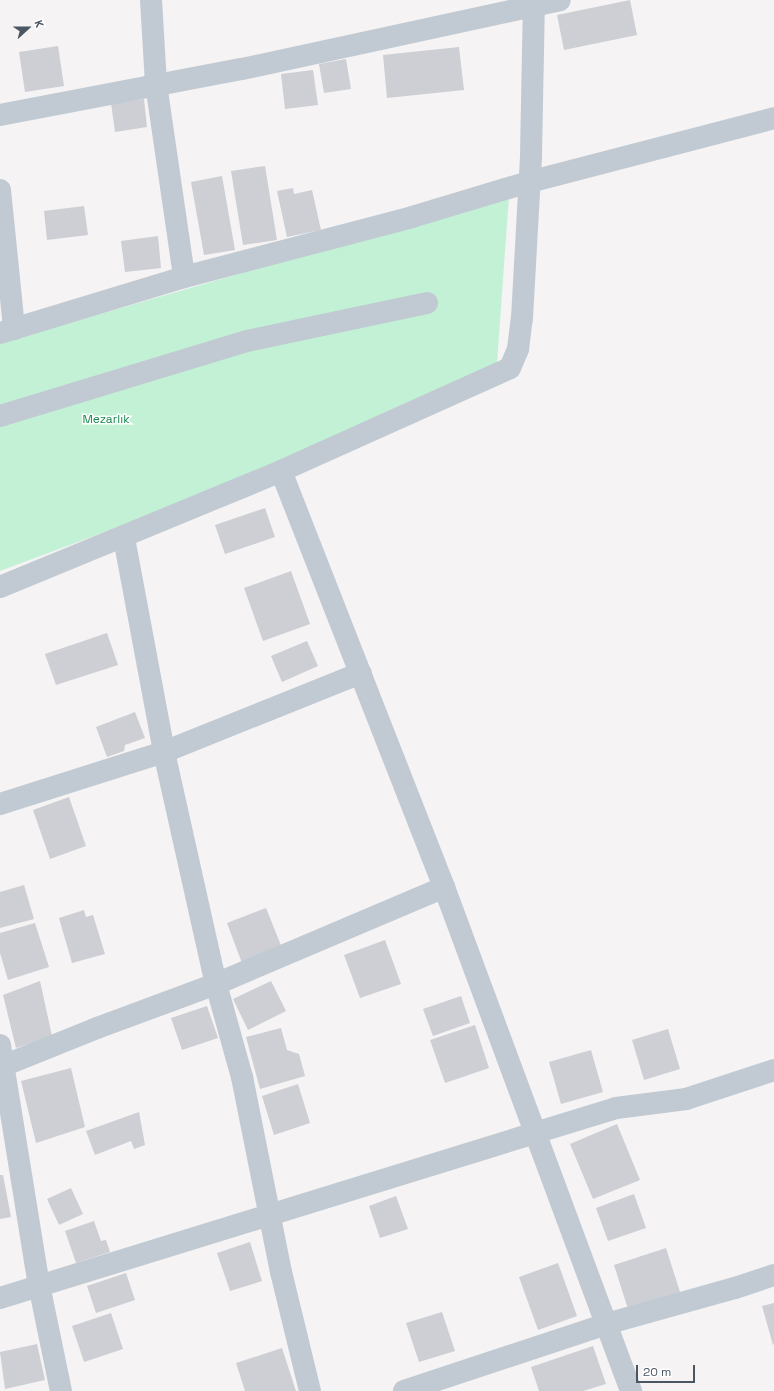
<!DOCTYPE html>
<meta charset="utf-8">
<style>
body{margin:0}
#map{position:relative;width:774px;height:1391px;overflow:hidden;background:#f5f3f3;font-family:"Space Grotesk",sans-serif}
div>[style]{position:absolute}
.green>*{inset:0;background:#c3f1d5}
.building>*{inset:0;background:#cdcfd5}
.minor>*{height:22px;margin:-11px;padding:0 11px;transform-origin:11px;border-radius:11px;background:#c1cad2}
span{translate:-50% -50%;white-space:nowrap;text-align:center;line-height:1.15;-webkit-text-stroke:3px #fff;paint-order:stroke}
.park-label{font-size:12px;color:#17864f}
.north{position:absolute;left:8px;top:8px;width:40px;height:40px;-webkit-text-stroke:3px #fff;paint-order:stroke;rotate:69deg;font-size:11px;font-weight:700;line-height:16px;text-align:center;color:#4a5661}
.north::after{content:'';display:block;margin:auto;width:14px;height:18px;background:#4a5661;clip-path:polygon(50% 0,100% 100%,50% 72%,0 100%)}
.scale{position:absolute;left:636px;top:1365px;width:59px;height:18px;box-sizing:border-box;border:2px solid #4a5661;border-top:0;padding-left:5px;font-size:12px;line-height:14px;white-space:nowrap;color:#4a5661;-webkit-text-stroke:3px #fff;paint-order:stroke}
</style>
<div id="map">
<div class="green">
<i style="clip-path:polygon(509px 196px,497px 363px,236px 483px,0 571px,0 343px)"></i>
</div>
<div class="building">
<i style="clip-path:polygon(630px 0,637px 35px,564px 50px,557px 15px)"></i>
<i style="clip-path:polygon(58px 46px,64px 86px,25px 92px,19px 52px)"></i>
<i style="clip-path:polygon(459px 47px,464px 90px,387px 98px,383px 55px)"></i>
<i style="clip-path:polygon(346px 59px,351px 89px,324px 93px,319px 64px)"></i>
<i style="clip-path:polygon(313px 70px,318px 105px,285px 109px,281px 74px)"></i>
<i style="clip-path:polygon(144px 99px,147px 127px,115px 132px,111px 103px)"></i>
<i style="clip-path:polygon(265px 166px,277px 240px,243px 245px,231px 171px)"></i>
<i style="clip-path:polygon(222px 176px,235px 250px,204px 255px,191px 182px)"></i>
<i style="clip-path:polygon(293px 188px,294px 194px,312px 190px,321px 230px,287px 237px,277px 191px)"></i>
<i style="clip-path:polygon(84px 206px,88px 235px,47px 240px,44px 211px)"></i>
<i style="clip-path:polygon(158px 236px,161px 268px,125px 272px,121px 241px)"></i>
<i style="clip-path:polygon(265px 508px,275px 537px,225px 554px,215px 525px)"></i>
<i style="clip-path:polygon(291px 571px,310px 624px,263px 641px,244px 588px)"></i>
<i style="clip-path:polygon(107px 633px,118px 665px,56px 685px,45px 654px)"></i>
<i style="clip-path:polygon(307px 641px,318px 666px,282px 682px,271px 656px)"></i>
<i style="clip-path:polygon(135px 712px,145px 738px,125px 745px,124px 751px,107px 757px,96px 727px)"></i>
<i style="clip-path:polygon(69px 797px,86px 846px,50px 859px,33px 810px)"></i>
<i style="clip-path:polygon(24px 885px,34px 919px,0 928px,0 892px)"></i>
<i style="clip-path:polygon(266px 908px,282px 948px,242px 963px,227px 923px)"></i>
<i style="clip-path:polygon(84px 910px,86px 917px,93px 915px,105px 954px,72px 963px,59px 918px)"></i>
<i style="clip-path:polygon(35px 923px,49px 967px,8px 980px,0 953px,0 933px)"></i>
<i style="clip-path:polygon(385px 940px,401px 984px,360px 998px,344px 955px)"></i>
<i style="clip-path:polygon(40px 981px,52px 1036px,16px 1048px,3px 995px)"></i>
<i style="clip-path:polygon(271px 981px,286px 1011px,248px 1030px,233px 999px)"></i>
<i style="clip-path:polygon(461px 996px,470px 1023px,433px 1036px,423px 1009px)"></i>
<i style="clip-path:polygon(207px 1006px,218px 1038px,182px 1050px,171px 1018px)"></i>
<i style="clip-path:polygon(475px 1025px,489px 1068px,445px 1083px,430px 1040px)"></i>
<i style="clip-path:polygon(281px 1028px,287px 1050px,299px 1054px,305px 1076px,260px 1089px,246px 1037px)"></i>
<i style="clip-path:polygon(668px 1029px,680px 1069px,644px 1080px,632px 1040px)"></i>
<i style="clip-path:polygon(591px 1050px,603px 1092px,561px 1104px,549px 1062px)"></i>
<i style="clip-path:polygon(71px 1068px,85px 1127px,36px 1143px,21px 1081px)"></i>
<i style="clip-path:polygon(298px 1084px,310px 1123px,274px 1135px,262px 1096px)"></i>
<i style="clip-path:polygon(139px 1112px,145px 1145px,134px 1149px,131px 1141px,95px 1155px,86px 1131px)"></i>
<i style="clip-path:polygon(617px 1124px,640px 1180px,593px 1199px,570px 1144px)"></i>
<i style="clip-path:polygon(0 1175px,3px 1175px,11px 1217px,0 1219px)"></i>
<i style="clip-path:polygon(71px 1188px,83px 1214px,59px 1225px,47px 1199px)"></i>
<i style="clip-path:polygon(634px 1194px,646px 1228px,608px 1241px,596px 1208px)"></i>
<i style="clip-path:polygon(396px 1196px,408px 1229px,380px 1238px,369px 1206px)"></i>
<i style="clip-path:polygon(94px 1221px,101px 1241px,106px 1240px,110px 1252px,76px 1263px,65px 1231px)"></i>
<i style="clip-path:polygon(250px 1242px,262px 1281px,230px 1291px,217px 1253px)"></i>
<i style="clip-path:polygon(666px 1248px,680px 1292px,628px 1309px,614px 1265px)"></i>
<i style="clip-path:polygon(558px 1263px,577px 1316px,538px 1330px,519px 1277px)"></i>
<i style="clip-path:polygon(126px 1273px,135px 1300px,96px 1313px,87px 1286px)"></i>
<i style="clip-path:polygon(774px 1303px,774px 1344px,773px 1345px,762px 1306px)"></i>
<i style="clip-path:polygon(442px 1312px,455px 1351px,419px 1362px,406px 1323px)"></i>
<i style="clip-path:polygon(111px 1313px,123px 1349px,84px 1362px,72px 1326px)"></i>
<i style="clip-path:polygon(37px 1344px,45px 1380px,5px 1389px,0 1352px)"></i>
<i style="clip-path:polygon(593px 1346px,606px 1384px,583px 1391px,539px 1391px,531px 1367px)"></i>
<i style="clip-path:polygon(282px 1348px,296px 1391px,245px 1391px,236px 1363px)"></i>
</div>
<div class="minor">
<i style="left:151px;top:0;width:84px;rotate:86.6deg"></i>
<i style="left:156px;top:84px;width:195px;rotate:81.7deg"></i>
<i style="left:0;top:115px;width:246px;rotate:-10.8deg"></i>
<i style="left:242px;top:69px;width:325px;rotate:-12.2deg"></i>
<i style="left:0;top:190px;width:140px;rotate:84.2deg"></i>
<i style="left:0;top:333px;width:192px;rotate:-16.9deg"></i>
<i style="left:184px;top:277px;width:236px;rotate:-14.7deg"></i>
<i style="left:412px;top:217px;width:122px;rotate:-16.7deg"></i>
<i style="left:529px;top:182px;width:253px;rotate:-14.6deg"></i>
<i style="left:0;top:416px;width:258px;rotate:-16.9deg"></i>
<i style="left:247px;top:341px;width:184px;rotate:-11.9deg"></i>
<i style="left:281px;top:471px;width:447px;rotate:68.6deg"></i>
<i style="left:444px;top:887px;width:538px;rotate:69.64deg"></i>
<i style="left:124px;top:538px;width:218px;rotate:79.4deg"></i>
<i style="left:164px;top:752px;width:238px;rotate:77.4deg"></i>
<i style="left:216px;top:984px;width:97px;rotate:74.4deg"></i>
<i style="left:242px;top:1077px;width:199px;rotate:78.7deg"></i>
<i style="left:281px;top:1272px;width:122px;rotate:76.3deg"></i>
<i style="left:0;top:587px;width:304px;rotate:-22.4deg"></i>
<i style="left:281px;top:471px;width:251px;rotate:-24.2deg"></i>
<i style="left:510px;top:368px;width:21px;rotate:-67deg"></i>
<i style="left:518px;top:349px;width:31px;rotate:-83deg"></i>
<i style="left:522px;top:318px;width:163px;rotate:-86.8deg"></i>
<i style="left:531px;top:155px;width:155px;rotate:-88.9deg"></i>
<i style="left:0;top:804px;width:172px;rotate:-17.6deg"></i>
<i style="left:164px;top:752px;width:212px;rotate:-21.9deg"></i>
<i style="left:0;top:1045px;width:243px;rotate:80.8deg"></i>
<i style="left:39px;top:1285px;width:108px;rotate:78.3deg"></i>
<i style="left:0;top:1067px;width:105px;rotate:-21.9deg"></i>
<i style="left:97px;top:1028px;width:127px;rotate:-20.3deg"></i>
<i style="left:216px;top:984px;width:248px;rotate:-23deg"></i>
<i style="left:0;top:1298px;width:645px;rotate:-17.14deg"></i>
<i style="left:616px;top:1108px;width:71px;rotate:-7.3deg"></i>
<i style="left:686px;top:1099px;width:93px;rotate:-18.2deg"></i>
<i style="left:404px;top:1391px;width:213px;rotate:-18.3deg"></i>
<i style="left:606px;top:1324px;width:134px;rotate:-15.6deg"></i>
<i style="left:735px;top:1288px;width:41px;rotate:-18.4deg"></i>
</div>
<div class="park-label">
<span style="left:106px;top:420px">Mezarlık</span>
</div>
<div class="north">K</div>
<div class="scale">20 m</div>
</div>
